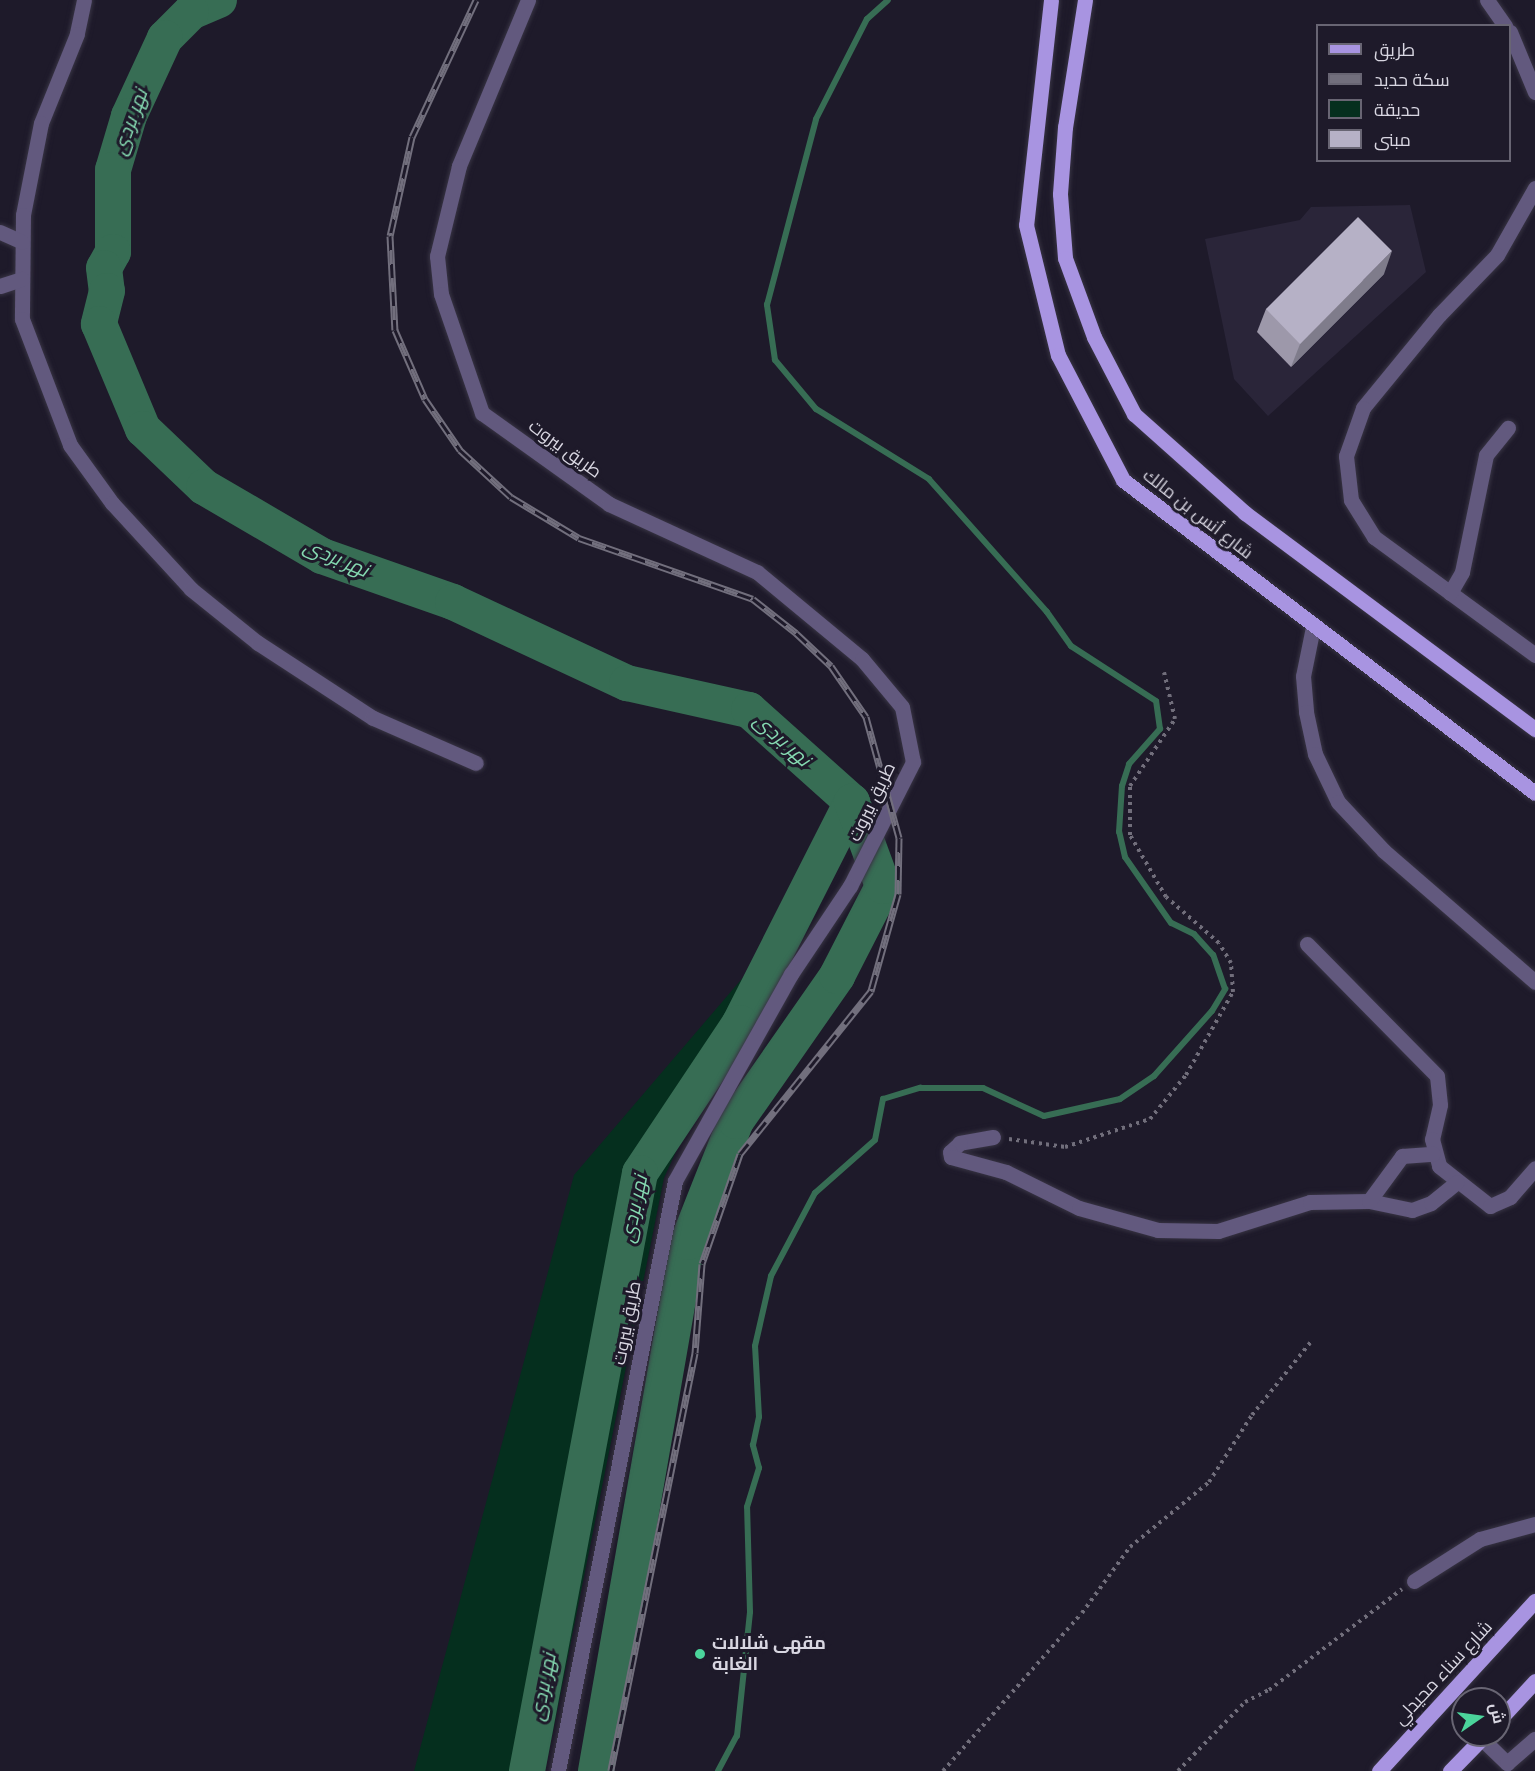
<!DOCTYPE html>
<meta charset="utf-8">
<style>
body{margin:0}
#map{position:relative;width:1535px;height:1771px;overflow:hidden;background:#1e1a2a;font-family:"Public Sans",Cairo,sans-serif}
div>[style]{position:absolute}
.built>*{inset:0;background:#2a2539}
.green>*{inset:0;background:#052f1e}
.stream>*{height:6px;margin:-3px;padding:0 3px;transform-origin:3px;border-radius:3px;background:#376d54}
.river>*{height:36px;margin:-18px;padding:0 18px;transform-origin:18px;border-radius:18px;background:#376d54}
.path>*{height:4px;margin-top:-2px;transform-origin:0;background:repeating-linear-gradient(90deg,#716e7b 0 3px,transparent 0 7.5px)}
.roads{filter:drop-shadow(0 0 2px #383444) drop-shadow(0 0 2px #383444)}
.minor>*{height:15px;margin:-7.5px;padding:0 7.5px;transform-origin:7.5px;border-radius:7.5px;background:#62597e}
.major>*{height:15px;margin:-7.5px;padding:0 7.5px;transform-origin:7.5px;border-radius:7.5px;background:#a894e1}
.rail>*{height:7px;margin-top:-3.5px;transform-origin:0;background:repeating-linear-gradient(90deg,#1e1a2a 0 14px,#726f7d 0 28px);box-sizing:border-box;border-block:2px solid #726f7d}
.wall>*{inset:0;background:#9d98aa}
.shaded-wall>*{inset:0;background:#7f7c8b}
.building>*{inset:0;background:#b6b1c6}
.dots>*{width:16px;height:16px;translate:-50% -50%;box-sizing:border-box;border:3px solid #1e1a2a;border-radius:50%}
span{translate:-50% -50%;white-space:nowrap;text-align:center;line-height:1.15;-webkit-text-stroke:6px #1e1a2a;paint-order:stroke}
.street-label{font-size:18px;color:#d8d6e1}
.poi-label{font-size:18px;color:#d8d6e1;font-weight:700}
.left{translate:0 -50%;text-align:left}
.water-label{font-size:20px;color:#85d9b1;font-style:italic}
.legend{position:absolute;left:1316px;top:24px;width:195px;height:138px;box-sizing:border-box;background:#1e1a2a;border:2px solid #686573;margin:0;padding:8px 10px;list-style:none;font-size:18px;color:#d8d6e1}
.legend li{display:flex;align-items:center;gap:12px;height:30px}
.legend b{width:30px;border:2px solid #686573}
.north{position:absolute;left:1451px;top:1687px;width:60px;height:60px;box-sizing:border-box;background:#1e1a2a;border:2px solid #686573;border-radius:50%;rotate:77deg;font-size:16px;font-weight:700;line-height:24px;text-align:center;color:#d8d6e1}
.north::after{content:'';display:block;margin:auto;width:21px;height:27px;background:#4bd49b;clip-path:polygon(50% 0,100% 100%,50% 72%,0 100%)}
</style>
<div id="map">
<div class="built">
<i style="clip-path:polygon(1410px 205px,1426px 272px,1268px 416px,1234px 379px,1205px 239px,1300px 220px,1311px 207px)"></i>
</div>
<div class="green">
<i style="clip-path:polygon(793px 919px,718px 1059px,664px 1178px,545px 1771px,414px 1771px,574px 1175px)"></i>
</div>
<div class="stream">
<i style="left:718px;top:1771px;width:40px;rotate:-62deg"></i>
<i style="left:737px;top:1736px;width:125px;rotate:-84deg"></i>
<i style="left:750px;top:1612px;width:105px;rotate:-91.6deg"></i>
<i style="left:747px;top:1507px;width:41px;rotate:-72.9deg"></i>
<i style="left:759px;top:1468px;width:24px;rotate:-105deg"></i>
<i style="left:753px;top:1445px;width:29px;rotate:-78deg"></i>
<i style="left:759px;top:1417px;width:71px;rotate:-93.2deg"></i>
<i style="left:755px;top:1346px;width:72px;rotate:-77.1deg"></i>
<i style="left:771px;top:1276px;width:94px;rotate:-62.1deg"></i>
<i style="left:815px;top:1193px;width:80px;rotate:-41.5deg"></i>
<i style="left:875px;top:1140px;width:42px;rotate:-79deg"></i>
<i style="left:883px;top:1099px;width:39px;rotate:-17deg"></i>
<i style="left:920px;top:1088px;width:63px"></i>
<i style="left:983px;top:1088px;width:67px;rotate:24.7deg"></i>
<i style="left:1044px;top:1116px;width:78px;rotate:-12.6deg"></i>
<i style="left:1120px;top:1099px;width:41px;rotate:-34.1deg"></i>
<i style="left:1154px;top:1076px;width:87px;rotate:-48.3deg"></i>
<i style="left:1212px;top:1011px;width:26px;rotate:-59deg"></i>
<i style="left:1225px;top:989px;width:36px;rotate:-109deg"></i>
<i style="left:1213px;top:955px;width:28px;rotate:-132deg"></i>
<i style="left:1194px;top:934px;width:25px;rotate:-154deg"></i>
<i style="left:1171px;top:923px;width:80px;rotate:-124.9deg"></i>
<i style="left:1125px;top:857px;width:26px;rotate:-103deg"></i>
<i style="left:1119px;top:832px;width:46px;rotate:-86.3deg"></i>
<i style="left:1122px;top:786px;width:23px;rotate:-72deg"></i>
<i style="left:1129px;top:764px;width:47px;rotate:-48.5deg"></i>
<i style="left:1160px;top:729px;width:28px;rotate:-98deg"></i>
<i style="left:1156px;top:701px;width:101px;rotate:-147.1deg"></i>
<i style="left:1071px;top:646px;width:42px;rotate:-125.2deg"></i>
<i style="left:1047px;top:612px;width:178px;rotate:-131.6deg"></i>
<i style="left:929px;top:479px;width:133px;rotate:-148.2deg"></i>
<i style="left:816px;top:409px;width:64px;rotate:-129.9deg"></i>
<i style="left:775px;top:360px;width:56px;rotate:-98.3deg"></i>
<i style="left:767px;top:305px;width:192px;rotate:-75.2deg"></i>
<i style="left:816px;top:119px;width:112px;rotate:-63deg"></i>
<i style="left:867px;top:19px;width:28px;rotate:-42deg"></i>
</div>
<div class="river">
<i style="left:219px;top:0;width:30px;rotate:157deg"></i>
<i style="left:191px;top:12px;width:37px;rotate:135deg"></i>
<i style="left:165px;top:38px;width:86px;rotate:114.8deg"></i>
<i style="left:129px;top:116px;width:56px;rotate:106.5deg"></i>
<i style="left:113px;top:170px;width:82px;rotate:90deg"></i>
<i style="left:113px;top:252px;width:18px;rotate:119deg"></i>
<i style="left:104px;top:268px;width:23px;rotate:83deg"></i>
<i style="left:107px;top:291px;width:34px;rotate:104deg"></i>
<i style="left:99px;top:324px;width:114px;rotate:67.3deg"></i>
<i style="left:143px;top:429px;width:84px;rotate:43.6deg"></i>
<i style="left:204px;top:487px;width:137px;rotate:30.3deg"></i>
<i style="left:322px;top:556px;width:139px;rotate:19.3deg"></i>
<i style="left:453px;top:602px;width:192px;rotate:25deg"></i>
<i style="left:627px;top:683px;width:125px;rotate:12.5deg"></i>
<i style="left:749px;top:710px;width:138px;rotate:41.8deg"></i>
<i style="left:852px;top:802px;width:248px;rotate:116.9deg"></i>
<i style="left:740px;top:1023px;width:180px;rotate:123.7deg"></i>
<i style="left:640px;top:1173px;width:609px;rotate:100.7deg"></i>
<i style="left:596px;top:1771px;width:537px;rotate:-80.13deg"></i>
<i style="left:688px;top:1242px;width:130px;rotate:-68.4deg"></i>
<i style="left:736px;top:1121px;width:177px;rotate:-55.1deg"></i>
<i style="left:837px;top:976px;width:101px;rotate:-62.9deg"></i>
<i style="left:883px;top:886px;width:90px;rotate:-110.3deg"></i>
</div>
<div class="path">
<i style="left:1009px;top:1139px;width:57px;rotate:8.1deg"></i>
<i style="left:1065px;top:1147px;width:89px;rotate:-18.2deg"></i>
<i style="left:1150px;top:1119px;width:57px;rotate:-50.7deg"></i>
<i style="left:1186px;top:1075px;width:95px;rotate:-60.5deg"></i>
<i style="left:1233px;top:992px;width:29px;rotate:-94deg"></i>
<i style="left:1231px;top:963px;width:23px;rotate:-121deg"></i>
<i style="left:1219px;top:943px;width:70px;rotate:-139deg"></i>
<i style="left:1166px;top:897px;width:72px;rotate:-120.1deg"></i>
<i style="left:1130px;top:835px;width:49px;rotate:-90deg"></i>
<i style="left:1130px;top:786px;width:81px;rotate:-56.1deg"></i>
<i style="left:1175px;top:719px;width:48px;rotate:-103.2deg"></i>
<i style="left:943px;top:1771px;width:210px;rotate:-48.7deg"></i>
<i style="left:1082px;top:1613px;width:82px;rotate:-54deg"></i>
<i style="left:1130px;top:1547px;width:102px;rotate:-39.4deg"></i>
<i style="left:1209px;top:1482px;width:80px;rotate:-57.3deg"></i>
<i style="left:1252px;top:1415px;width:97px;rotate:-51.2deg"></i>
<i style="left:1178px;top:1771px;width:96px;rotate:-45.8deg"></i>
<i style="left:1245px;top:1702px;width:27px;rotate:-27deg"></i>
<i style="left:1269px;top:1690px;width:167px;rotate:-37.2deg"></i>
</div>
<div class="roads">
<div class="minor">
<i style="left:84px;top:0;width:35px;rotate:102deg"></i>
<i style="left:77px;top:34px;width:96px;rotate:112deg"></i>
<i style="left:41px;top:123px;width:94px;rotate:101.1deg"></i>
<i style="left:23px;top:215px;width:104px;rotate:90.6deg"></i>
<i style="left:22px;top:319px;width:135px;rotate:69.1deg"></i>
<i style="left:70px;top:445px;width:72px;rotate:54.1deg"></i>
<i style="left:112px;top:503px;width:117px;rotate:47.4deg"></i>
<i style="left:191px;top:589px;width:86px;rotate:38.9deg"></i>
<i style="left:258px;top:643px;width:137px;rotate:33.1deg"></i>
<i style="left:373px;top:718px;width:112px;rotate:23.6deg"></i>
<i style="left:528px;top:0;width:180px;rotate:112.6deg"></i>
<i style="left:459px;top:166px;width:93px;rotate:103.7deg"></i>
<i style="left:437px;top:256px;width:38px;rotate:84deg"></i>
<i style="left:441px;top:294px;width:126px;rotate:71deg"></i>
<i style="left:482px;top:413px;width:156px;rotate:35.6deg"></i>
<i style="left:609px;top:504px;width:163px;rotate:24.7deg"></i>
<i style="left:757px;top:572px;width:136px;rotate:39.6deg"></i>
<i style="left:862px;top:659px;width:62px;rotate:50.2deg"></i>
<i style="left:902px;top:707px;width:56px;rotate:78.7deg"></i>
<i style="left:913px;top:762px;width:139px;rotate:116.9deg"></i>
<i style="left:850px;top:886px;width:106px;rotate:123.8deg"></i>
<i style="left:791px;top:974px;width:237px;rotate:119.3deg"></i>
<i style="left:675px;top:1181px;width:601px;rotate:101.22deg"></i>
<i style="left:1487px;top:0;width:32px;rotate:55deg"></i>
<i style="left:1510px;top:32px;width:65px;rotate:67.4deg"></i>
<i style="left:1535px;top:188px;width:77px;rotate:119.6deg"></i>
<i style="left:1497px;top:255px;width:83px;rotate:134deg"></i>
<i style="left:1439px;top:315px;width:120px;rotate:129.3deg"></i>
<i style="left:1363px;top:408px;width:51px;rotate:109.5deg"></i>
<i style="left:1346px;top:456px;width:44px;rotate:83.5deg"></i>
<i style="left:1351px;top:500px;width:44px;rotate:58.1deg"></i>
<i style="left:1374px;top:537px;width:200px;rotate:36.2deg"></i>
<i style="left:0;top:232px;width:24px;rotate:24deg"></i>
<i style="left:0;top:286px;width:23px;rotate:-18deg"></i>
<i style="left:1450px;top:593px;width:24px;rotate:-60deg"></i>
<i style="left:1462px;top:572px;width:119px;rotate:-78.4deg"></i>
<i style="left:1486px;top:455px;width:35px;rotate:-51deg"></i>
<i style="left:1313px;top:627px;width:50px;rotate:101.5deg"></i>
<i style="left:1303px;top:676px;width:36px;rotate:85deg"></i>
<i style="left:1306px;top:712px;width:43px;rotate:77.9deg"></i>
<i style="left:1315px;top:754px;width:53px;rotate:64.4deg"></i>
<i style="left:1338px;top:802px;width:67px;rotate:46.8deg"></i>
<i style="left:1384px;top:851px;width:200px;rotate:40.9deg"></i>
<i style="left:1307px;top:944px;width:185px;rotate:45.4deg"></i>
<i style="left:1437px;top:1076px;width:29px;rotate:84deg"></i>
<i style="left:1440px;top:1105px;width:35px;rotate:103deg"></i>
<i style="left:1432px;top:1139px;width:28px;rotate:75deg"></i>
<i style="left:1439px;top:1166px;width:65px;rotate:38.1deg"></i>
<i style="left:1490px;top:1206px;width:22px;rotate:-24deg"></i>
<i style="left:1510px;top:1197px;width:38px;rotate:-49deg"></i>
<i style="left:993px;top:1137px;width:34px;rotate:170deg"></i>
<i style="left:960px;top:1143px;width:13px;rotate:138deg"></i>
<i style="left:950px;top:1152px;width:5px;rotate:79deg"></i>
<i style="left:951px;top:1157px;width:57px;rotate:15.3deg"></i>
<i style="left:1006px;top:1172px;width:81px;rotate:26.3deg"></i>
<i style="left:1079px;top:1208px;width:82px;rotate:15.6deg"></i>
<i style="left:1158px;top:1230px;width:60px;rotate:1deg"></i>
<i style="left:1218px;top:1231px;width:96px;rotate:-17.5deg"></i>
<i style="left:1310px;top:1202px;width:59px;rotate:-1deg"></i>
<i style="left:1369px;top:1201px;width:44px;rotate:11.8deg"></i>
<i style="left:1412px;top:1210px;width:20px;rotate:-20deg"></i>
<i style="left:1431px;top:1203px;width:33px;rotate:-39deg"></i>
<i style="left:1369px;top:1201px;width:56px;rotate:-53.7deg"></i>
<i style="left:1402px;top:1156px;width:31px;rotate:-4deg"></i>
<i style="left:1414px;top:1581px;width:78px;rotate:-32.5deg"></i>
<i style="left:1480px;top:1539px;width:57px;rotate:-15.3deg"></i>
<i style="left:1482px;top:1739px;width:35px;rotate:44deg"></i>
<i style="left:1507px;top:1763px;width:37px;rotate:-41deg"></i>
</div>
<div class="major">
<i style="left:1051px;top:0;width:226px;rotate:96.3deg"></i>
<i style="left:1026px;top:225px;width:134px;rotate:76.2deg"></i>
<i style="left:1058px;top:355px;width:141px;rotate:62.5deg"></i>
<i style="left:1123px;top:480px;width:517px;rotate:37.22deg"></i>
<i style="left:1085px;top:0;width:129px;rotate:98.9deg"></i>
<i style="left:1065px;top:127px;width:67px;rotate:94.3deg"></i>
<i style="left:1060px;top:194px;width:64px;rotate:85.5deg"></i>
<i style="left:1065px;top:258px;width:84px;rotate:69.8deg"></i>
<i style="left:1094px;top:337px;width:87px;rotate:62.5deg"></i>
<i style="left:1134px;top:414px;width:149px;rotate:41.7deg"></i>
<i style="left:1245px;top:513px;width:362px;rotate:36.7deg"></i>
<i style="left:1499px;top:1720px;width:53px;rotate:-47.3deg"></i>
<i style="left:1379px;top:1771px;width:231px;rotate:-47.5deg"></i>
<i style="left:1450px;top:1771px;width:50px;rotate:-45.8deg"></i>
</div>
</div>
<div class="rail">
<i style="left:476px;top:0;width:151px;rotate:115deg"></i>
<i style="left:412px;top:137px;width:101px;rotate:102.5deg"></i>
<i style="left:390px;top:236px;width:94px;rotate:87deg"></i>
<i style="left:395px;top:330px;width:75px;rotate:66.5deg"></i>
<i style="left:425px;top:399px;width:62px;rotate:55.5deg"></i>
<i style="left:460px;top:450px;width:69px;rotate:42.7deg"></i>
<i style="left:511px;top:497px;width:79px;rotate:31.1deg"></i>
<i style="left:579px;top:538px;width:184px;rotate:19.3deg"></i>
<i style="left:753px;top:599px;width:55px;rotate:38.3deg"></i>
<i style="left:796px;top:633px;width:48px;rotate:43.3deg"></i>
<i style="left:831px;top:666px;width:62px;rotate:55.5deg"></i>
<i style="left:866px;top:717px;width:125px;rotate:74.7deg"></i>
<i style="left:899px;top:838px;width:56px;rotate:91deg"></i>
<i style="left:898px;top:894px;width:101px;rotate:105.6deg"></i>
<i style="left:871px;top:991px;width:209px;rotate:128.8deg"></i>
<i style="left:740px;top:1154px;width:116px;rotate:109.1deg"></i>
<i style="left:702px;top:1264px;width:89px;rotate:94.5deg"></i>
<i style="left:695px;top:1353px;width:426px;rotate:101.4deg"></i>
</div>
<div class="wall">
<i style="clip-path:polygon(1384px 274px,1291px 367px,1257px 332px,1266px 309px)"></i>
</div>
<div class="shaded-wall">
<i style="clip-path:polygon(1392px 251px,1384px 274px,1291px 367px,1300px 344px)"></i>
</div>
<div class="building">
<i style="clip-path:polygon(1358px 217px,1392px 251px,1300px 344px,1266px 309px)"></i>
</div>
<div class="dots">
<i style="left:700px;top:1654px;background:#4bd49b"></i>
</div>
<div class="street-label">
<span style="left:565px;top:449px;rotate:36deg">طريق بيروت</span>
<span style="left:1198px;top:514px;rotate:38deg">شارع أنس بن مالك</span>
<span style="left:872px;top:802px;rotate:-64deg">طريق بيروت</span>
<span style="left:627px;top:1323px;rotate:-79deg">طريق بيروت</span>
<span style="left:1443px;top:1673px;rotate:-47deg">شارع سناء محيدلي</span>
</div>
<div class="poi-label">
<span class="left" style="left:712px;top:1654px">مقهى شلالات<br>الغابة</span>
</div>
<div class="water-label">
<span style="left:130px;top:122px;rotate:-70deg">نهر بردى</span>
<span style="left:336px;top:558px;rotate:23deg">نهر بردى</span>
<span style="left:782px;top:740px;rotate:42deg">نهر بردى</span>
<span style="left:634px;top:1209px;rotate:-78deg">نهر بردى</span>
<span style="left:543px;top:1687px;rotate:-79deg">نهر بردى</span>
</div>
<ul class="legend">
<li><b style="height:8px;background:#a894e1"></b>طريق</li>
<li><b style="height:8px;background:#726f7d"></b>سكة حديد</li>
<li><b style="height:16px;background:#052f1e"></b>حديقة</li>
<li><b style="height:16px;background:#b6b1c6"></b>مبنى</li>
</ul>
<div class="north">ش</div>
</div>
